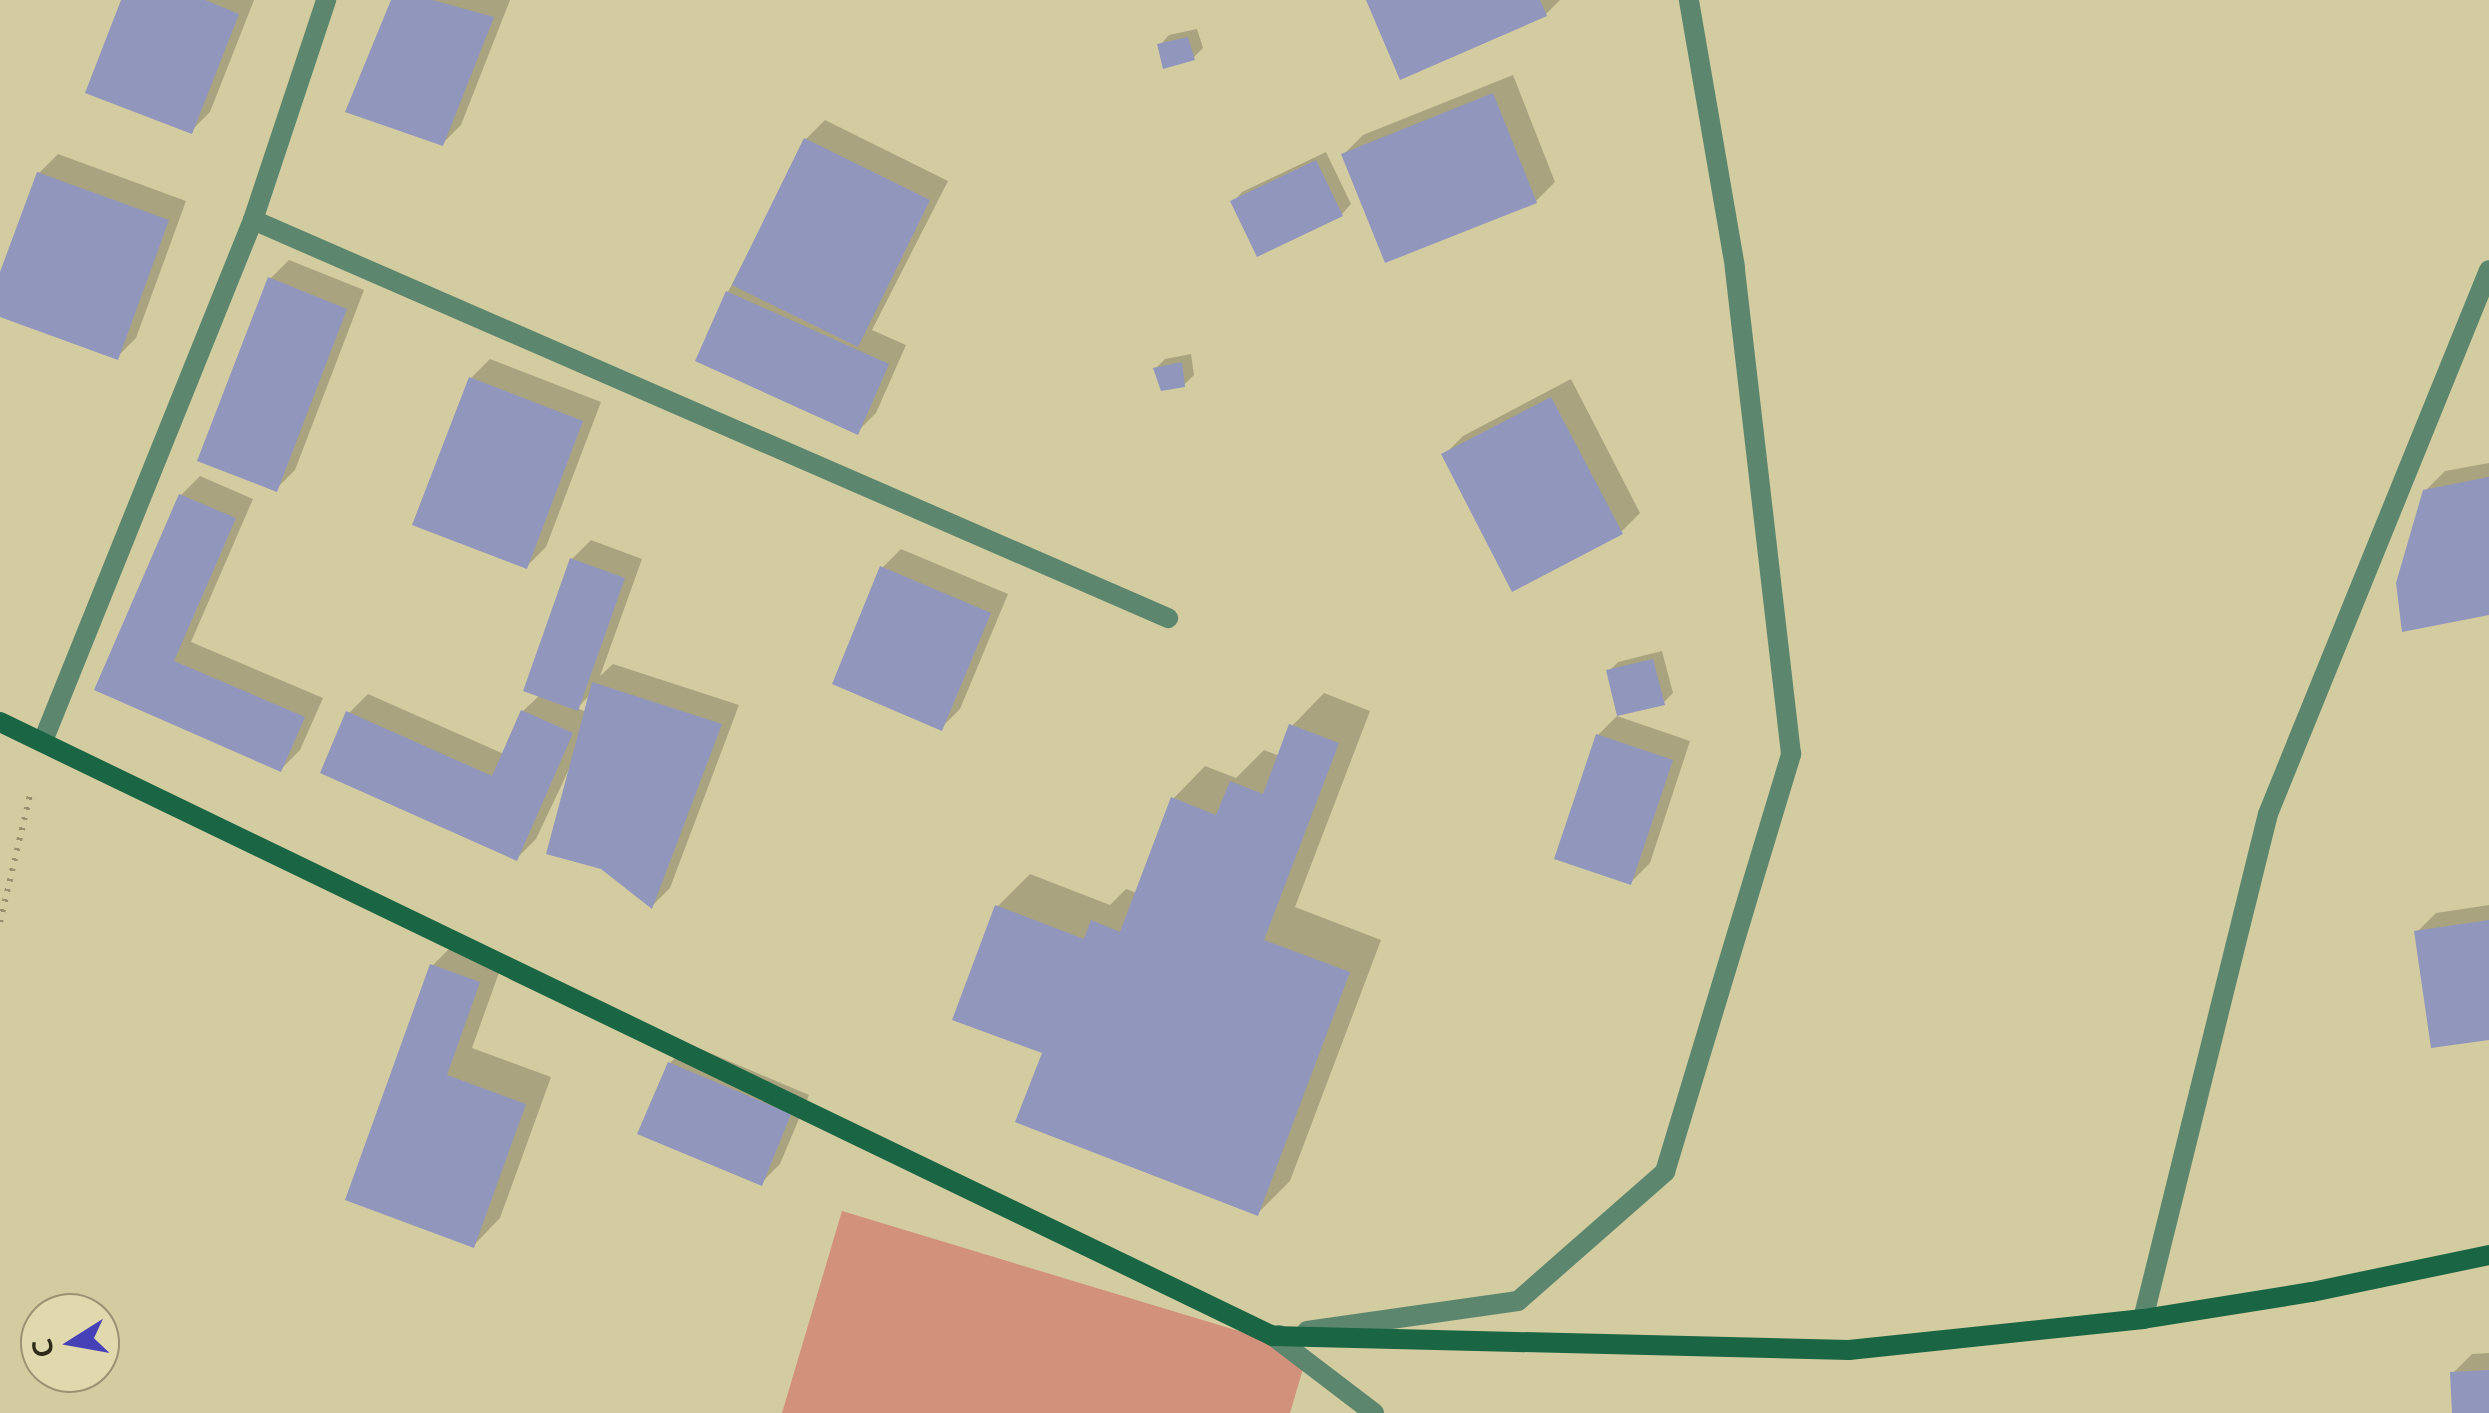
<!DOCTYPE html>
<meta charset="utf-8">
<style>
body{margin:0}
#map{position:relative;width:2489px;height:1413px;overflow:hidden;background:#d4cca1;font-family:Ubuntu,sans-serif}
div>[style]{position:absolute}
.green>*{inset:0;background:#d2917b}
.shadow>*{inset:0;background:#0003}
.building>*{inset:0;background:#9196bd}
.path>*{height:6px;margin-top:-3px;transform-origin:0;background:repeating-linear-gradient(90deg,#97916f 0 2.5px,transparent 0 10.5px)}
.street>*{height:20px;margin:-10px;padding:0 10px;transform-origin:10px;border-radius:10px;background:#5c876e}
.secondary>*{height:20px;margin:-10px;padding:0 10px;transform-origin:10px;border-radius:10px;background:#1a6543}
span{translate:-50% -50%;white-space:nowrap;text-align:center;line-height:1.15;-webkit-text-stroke:9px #e1d9ae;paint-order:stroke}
.north{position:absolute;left:20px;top:1293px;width:100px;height:100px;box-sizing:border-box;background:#e1d9ae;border:2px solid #999373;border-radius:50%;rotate:259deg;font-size:28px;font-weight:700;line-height:40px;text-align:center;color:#2e2b1a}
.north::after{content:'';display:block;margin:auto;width:35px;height:45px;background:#4741b7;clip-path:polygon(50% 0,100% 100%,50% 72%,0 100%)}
</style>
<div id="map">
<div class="green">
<i style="clip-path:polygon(842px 1211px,1308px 1352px,1290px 1413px,782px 1413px)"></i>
</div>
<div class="shadow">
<i style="clip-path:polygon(123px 0,254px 0,210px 112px,191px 131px)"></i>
<i style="clip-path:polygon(394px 0,510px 0,461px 125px,442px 144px)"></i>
<i style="clip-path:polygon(1368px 0,1560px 0,1546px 14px)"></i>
<i style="clip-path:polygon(1197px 29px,1203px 48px,1194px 57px,1160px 45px,1169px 35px)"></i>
<i style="clip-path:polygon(1513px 75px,1555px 182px,1536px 201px,1344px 154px,1363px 135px)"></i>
<i style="clip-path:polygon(825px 120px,948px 181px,872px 330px,906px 345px,876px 413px,857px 432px,728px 292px,806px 139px)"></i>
<i style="clip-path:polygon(1326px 152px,1351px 204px,1342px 214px,1258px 254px,1233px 202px,1242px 192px)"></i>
<i style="clip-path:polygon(58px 154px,186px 201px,136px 338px,117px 357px,0 315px,0 280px,39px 173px)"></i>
<i style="clip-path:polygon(289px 260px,364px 290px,295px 470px,276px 489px,270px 279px)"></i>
<i style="clip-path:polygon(1191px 354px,1194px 375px,1184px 385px,1156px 368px,1165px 359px)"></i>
<i style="clip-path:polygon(490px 359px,601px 402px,546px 547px,527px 566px,471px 378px)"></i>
<i style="clip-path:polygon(1571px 379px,1640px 513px,1621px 532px,1444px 455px,1463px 436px)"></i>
<i style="clip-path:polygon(2489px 463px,2489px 613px,2425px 491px,2445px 471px)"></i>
<i style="clip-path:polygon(200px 476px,253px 499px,191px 642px,323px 698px,300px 750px,281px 769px,97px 689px,181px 495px)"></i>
<i style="clip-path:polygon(evenodd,591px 540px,642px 559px,600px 676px,613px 664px,739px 705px,670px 888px,652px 906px,573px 761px,536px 839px,517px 858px,349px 713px,368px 694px,504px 754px,523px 711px,540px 695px,572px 559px,591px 540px,591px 694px,586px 712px,577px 708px,591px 694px)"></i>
<i style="clip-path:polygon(901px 549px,1008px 594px,960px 709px,941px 728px,882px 568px)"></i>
<i style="clip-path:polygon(1662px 651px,1673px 693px,1663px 703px,1609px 671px,1618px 662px)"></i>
<i style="clip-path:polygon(1324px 693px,1370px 711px,1295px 907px,1381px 940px,1290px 1181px,1258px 1213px,1045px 1052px,998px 906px,1030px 874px,1110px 905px,1126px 889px,1137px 893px,1173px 799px,1205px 766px,1236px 778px,1264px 750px,1280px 756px,1292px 726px)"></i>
<i style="clip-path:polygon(1617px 716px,1690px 741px,1650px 863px,1631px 882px,1598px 735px)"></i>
<i style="clip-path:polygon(2489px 905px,2489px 1037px,2417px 932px,2436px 913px)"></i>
<i style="clip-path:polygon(459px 939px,505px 956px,472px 1048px,551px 1077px,500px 1218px,474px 1245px,348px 1199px,433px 965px)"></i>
<i style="clip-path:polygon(689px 1044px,809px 1095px,780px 1164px,761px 1183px,670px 1063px)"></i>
<i style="clip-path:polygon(2489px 1353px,2489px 1413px,2454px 1413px,2453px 1373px,2472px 1354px)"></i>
</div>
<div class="building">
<i style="clip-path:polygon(121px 0,205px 0,239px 14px,192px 134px,85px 93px)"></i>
<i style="clip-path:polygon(391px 0,432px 0,494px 17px,443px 146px,345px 112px)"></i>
<i style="clip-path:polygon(1366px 0,1540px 0,1547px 16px,1400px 80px)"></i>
<i style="clip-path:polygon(1188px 37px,1195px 60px,1163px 69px,1157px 44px)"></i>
<i style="clip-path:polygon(1493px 93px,1537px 203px,1385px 263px,1341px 154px)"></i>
<i style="clip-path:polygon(804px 138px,930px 200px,858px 347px,732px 285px)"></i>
<i style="clip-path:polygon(1316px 160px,1343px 216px,1257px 257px,1230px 201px)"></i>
<i style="clip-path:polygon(37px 172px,169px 220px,118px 360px,0 317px,0 272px)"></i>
<i style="clip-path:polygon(268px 277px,347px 309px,277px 492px,197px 461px)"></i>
<i style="clip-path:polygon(726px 291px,889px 364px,858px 435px,695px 361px)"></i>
<i style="clip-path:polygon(1182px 362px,1185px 387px,1161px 391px,1153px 368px)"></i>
<i style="clip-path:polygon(469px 377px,583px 421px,527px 569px,412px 525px)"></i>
<i style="clip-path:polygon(1551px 397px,1623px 534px,1512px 592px,1441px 454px)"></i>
<i style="clip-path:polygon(2489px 477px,2489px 615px,2402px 632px,2396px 583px,2423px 490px)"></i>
<i style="clip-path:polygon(179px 494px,236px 518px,174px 661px,305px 717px,281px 772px,94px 690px)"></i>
<i style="clip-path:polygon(570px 558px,625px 578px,578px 711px,523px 691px)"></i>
<i style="clip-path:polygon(880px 566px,991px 613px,942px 731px,832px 684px)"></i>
<i style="clip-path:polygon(1653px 659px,1665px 705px,1617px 716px,1606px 670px)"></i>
<i style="clip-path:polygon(592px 682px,722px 724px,652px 909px,601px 869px,546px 854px)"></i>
<i style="clip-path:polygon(521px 710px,573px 733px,517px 861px,320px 773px,346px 711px,492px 776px)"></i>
<i style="clip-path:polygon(1289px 724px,1339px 743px,1264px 940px,1350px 972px,1258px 1216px,1015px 1122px,1042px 1053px,952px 1020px,995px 905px,1084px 939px,1091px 920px,1120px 932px,1171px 797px,1216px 815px,1230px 781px,1263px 794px)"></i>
<i style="clip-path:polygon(1596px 734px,1673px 760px,1631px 885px,1554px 859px)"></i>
<i style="clip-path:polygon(2489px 920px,2489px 1040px,2431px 1048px,2414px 931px)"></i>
<i style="clip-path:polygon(430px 964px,480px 982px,447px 1075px,526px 1104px,474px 1248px,345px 1200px)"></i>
<i style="clip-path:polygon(668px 1062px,791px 1114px,762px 1186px,637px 1134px)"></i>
<i style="clip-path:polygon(2489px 1370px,2489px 1413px,2452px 1413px,2450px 1372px)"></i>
</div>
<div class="path">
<i style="left:0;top:922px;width:135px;rotate:-76.7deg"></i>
</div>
<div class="street">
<i style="left:253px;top:220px;width:998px;rotate:23.51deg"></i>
<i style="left:43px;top:741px;width:562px;rotate:-68.05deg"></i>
<i style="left:253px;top:220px;width:232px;rotate:-71.6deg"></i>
<i style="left:2143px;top:1319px;width:520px;rotate:-76.1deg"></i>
<i style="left:2268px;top:814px;width:587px;rotate:-67.89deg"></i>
<i style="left:1307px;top:1331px;width:213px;rotate:-8.1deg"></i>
<i style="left:1518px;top:1301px;width:196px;rotate:-41.3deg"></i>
<i style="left:1665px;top:1172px;width:437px;rotate:-73.2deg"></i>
<i style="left:1791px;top:754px;width:490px;rotate:-96.6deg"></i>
<i style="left:1735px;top:267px;width:271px;rotate:-99.8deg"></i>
<i style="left:1279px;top:1335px;width:6px;rotate:171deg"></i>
<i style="left:1273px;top:1336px;width:127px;rotate:37.3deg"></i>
</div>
<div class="secondary">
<i style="left:0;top:722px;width:1413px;rotate:25.75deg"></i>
<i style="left:1273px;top:1336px;width:576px;rotate:1.39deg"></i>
<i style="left:1849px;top:1350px;width:296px;rotate:-6deg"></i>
<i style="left:2143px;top:1319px;width:171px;rotate:-9.1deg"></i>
<i style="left:2312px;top:1292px;width:181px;rotate:-11.8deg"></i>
</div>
<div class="north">С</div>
</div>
